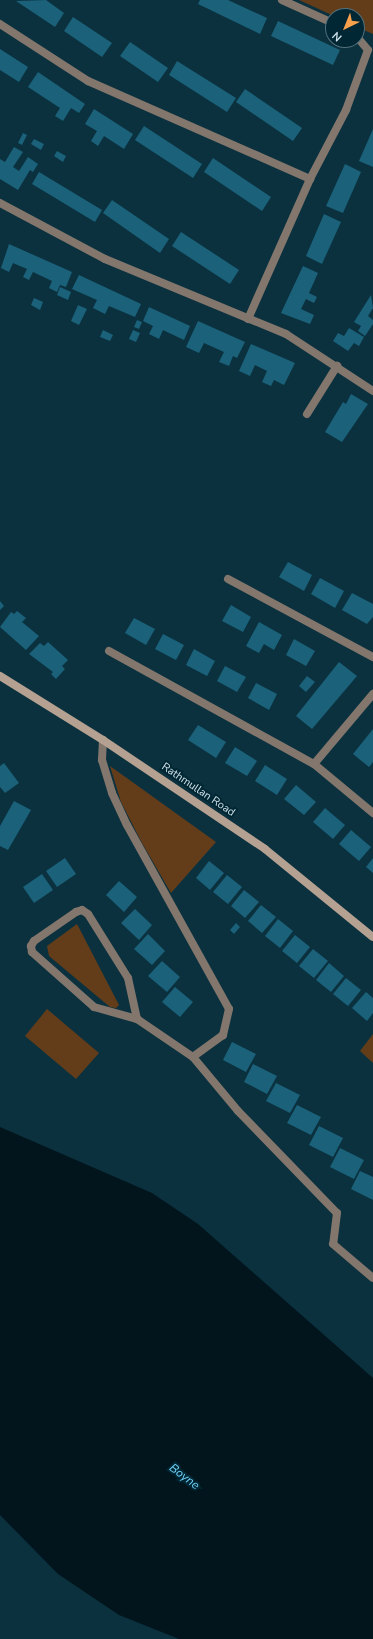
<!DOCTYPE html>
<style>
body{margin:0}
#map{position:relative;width:373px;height:1639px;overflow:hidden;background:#0b313f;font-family:"Nunito Sans",sans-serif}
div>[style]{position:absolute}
.green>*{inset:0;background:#633d1a}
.water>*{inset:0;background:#02151c}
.building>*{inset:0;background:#1a6179}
.street>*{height:8px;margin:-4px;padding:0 4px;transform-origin:4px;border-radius:4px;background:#83776d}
.secondary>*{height:8px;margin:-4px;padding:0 4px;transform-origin:4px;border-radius:4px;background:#b5a191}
span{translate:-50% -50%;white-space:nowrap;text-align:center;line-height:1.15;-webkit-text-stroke:4px #012734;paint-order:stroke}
.street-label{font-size:11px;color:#cde0e9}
.water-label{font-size:12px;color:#74d6fe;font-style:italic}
.north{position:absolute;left:325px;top:8px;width:40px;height:40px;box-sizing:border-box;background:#012734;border:1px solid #53717c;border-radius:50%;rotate:223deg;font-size:11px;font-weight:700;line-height:16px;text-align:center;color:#cde0e9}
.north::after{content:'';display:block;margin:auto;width:14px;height:18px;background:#f9a04d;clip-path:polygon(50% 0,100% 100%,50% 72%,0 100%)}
</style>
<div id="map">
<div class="green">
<i style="clip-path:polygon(299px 0,373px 0,373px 34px,357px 27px,357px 16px,334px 16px)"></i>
<i style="clip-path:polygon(110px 766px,216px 842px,171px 893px,142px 843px,121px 802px)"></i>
<i style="clip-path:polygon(77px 924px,119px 1005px,116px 1008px,110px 1007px,49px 956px,47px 946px)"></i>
<i style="clip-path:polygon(47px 1009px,99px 1053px,76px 1079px,25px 1036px)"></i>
<i style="clip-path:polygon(373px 1034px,373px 1063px,360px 1051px)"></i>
</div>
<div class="water">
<i style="clip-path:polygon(0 1127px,152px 1193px,198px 1224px,373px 1378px,373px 1639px,179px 1639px,119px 1615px,58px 1574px,0 1515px)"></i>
</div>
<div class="building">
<i style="clip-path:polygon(46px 0,64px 13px,55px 27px,16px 1px)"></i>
<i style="clip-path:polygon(200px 0,228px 0,267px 18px,260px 34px,198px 4px)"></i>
<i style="clip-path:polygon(73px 17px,112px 43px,102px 57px,64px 31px)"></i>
<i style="clip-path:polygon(278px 21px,340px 50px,333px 65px,271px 36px)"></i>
<i style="clip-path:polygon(130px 42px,168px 68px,158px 82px,120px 56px)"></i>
<i style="clip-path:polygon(0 49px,28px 67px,19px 82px,0 70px)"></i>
<i style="clip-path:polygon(177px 61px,236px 98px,227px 112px,169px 75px)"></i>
<i style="clip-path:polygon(38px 72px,85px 104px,79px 113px,71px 108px,63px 121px,55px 116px,60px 108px,28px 87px)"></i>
<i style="clip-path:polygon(245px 89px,302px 128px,293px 141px,236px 102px)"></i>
<i style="clip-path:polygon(94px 109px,133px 134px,124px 149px,104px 136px,98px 146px,91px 141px,97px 131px,85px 124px)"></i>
<i style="clip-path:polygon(144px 126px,202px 164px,193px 178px,135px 140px)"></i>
<i style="clip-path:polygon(373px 129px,373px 167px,359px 161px)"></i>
<i style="clip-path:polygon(23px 133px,27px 135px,22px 145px,18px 143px)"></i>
<i style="clip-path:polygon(34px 139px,44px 144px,41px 150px,31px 144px)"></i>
<i style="clip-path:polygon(14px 147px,23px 152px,13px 167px,19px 171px,28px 157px,38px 164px,33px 172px,30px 170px,18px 190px,0 179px,0 159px,5px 162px)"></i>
<i style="clip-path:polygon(57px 151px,66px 156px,63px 162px,54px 156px)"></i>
<i style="clip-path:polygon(213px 158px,271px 197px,262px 211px,204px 172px)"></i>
<i style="clip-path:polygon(345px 164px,361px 172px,343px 213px,326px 206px)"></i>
<i style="clip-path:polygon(39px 172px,102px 210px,95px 222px,32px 184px)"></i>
<i style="clip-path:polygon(112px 200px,169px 239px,160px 253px,103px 213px)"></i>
<i style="clip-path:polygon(324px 214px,341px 222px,322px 264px,306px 256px)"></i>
<i style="clip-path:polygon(181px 232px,239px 270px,230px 284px,172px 246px)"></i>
<i style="clip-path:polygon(9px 244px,72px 272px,66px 287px,60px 285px,57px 292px,49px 288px,52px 281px,33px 272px,29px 280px,23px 277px,27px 269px,13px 263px,9px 272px,1px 268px)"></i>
<i style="clip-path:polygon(303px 266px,318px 273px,309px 293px,317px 297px,314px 303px,306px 299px,301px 309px,314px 315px,310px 324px,281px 313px)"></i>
<i style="clip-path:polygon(79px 275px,141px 304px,135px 317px,109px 306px,105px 314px,93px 308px,97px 300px,72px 289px)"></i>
<i style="clip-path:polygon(60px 287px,71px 292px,68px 300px,57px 295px)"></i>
<i style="clip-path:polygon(371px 295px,373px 308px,368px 316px,373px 320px,373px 324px,365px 336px,358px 331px,361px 326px,354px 322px)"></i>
<i style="clip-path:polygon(34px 298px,43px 302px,40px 310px,31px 305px)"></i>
<i style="clip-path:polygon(78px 305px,87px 309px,79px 325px,71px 321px)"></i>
<i style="clip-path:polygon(149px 307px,190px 326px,184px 340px,163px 330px,159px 339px,149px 334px,153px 326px,143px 321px)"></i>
<i style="clip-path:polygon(137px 320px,142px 322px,139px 329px,134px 327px)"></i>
<i style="clip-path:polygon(198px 321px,245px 342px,237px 358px,233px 356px,229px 366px,219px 362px,224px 352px,204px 343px,199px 353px,186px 347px)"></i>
<i style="clip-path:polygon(349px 328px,364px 337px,359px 346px,354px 343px,348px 351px,333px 341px,338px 333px,344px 336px)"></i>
<i style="clip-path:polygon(103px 330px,113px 335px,110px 341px,100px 337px)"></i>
<i style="clip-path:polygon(133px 330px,140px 333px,136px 342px,129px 339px)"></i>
<i style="clip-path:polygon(251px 344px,295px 363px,284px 385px,274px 380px,271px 386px,262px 382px,267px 371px,255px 365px,250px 376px,239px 371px)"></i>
<i style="clip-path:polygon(351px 394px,368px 404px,342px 442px,325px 432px,343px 402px,346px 404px)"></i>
<i style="clip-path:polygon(288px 562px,312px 575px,304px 591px,279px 577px)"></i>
<i style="clip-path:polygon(320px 578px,344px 591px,335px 608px,311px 594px)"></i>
<i style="clip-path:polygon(352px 593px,373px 604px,373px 617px,367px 624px,342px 610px)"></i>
<i style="clip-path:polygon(0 601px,4px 606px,0 610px)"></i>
<i style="clip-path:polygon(231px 605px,251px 617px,243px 632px,222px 621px)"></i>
<i style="clip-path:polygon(17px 611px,26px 618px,22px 622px,39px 636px,26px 650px,0 627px,11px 612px,14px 614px)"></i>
<i style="clip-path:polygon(134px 618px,155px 629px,146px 645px,125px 633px)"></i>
<i style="clip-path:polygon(259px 622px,282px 635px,274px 650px,264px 644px,259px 653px,246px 646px)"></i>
<i style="clip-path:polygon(163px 634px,184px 645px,176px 660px,155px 649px)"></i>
<i style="clip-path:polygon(294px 639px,315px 651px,306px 666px,286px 655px)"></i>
<i style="clip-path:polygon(48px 642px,68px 660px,62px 666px,65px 669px,56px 679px,51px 674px,53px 672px,29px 654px,40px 643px,44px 646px)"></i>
<i style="clip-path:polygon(194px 649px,215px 661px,207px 676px,186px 665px)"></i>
<i style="clip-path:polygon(339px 662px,357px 676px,312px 729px,296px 716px)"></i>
<i style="clip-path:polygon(225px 666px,246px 677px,237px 692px,217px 681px)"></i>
<i style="clip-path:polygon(307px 676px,315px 682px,306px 692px,299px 686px)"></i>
<i style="clip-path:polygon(256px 683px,277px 694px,269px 710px,248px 698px)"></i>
<i style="clip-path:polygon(198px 725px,226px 742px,216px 758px,188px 740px)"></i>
<i style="clip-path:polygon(373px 729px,373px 762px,369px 767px,353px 754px)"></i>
<i style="clip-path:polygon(235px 747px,257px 761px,247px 776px,225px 763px)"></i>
<i style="clip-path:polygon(4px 763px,19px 783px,5px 793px,0 787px,0 766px)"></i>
<i style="clip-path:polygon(265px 765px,287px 779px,277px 795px,255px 781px)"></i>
<i style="clip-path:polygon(296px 785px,316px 802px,304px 815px,284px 799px)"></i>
<i style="clip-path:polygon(14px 801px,31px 810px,8px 850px,0 846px,0 826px)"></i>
<i style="clip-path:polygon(325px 808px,345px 825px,333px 839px,313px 822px)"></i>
<i style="clip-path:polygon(351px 830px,371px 847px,359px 861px,339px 844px)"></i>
<i style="clip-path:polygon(65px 858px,76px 874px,57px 887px,46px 871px)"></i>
<i style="clip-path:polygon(373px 858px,373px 873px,366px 867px)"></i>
<i style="clip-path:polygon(209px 861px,224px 873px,210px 890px,196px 878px)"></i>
<i style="clip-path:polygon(42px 874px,53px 890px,34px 903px,23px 887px)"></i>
<i style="clip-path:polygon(227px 875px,242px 887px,228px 904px,213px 892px)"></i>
<i style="clip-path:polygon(119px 881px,137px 897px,124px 912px,106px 895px)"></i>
<i style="clip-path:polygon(244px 890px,259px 902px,245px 918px,231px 906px)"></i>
<i style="clip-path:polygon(261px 905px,276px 917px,262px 933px,248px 921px)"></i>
<i style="clip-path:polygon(135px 909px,152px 925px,139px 940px,121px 923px)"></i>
<i style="clip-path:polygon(278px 919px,293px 931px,280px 948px,265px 936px)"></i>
<i style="clip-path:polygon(236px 923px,240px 927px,234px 934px,230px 930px)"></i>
<i style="clip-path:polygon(148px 934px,165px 951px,152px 965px,134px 949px)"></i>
<i style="clip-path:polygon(295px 935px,310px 947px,297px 963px,282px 951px)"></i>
<i style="clip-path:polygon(313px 949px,328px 961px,314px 978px,299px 966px)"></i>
<i style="clip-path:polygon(162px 961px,180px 977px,167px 992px,148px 976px)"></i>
<i style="clip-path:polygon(329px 963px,344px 976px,331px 992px,316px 980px)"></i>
<i style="clip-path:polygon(346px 978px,361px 990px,348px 1006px,333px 994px)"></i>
<i style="clip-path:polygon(175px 987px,193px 1002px,180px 1017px,162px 1002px)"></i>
<i style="clip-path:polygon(366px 992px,373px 998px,373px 1013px,367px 1021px,352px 1008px)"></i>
<i style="clip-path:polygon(232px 1042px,256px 1054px,246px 1072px,223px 1060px)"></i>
<i style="clip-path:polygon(253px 1064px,277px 1076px,267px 1094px,244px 1082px)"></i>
<i style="clip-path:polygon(276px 1083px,300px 1095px,290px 1113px,266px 1101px)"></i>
<i style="clip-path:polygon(297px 1105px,321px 1117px,311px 1135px,287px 1123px)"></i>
<i style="clip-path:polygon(319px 1126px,343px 1138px,333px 1157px,309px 1145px)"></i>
<i style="clip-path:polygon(340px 1148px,364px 1160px,354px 1179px,330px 1167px)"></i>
<i style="clip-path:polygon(360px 1171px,373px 1177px,373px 1200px,351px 1189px)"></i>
</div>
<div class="street">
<i style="left:282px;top:0;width:56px;rotate:24.3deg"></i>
<i style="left:0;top:24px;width:105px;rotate:32.9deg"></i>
<i style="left:88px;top:81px;width:243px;rotate:23.8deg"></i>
<i style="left:0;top:203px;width:119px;rotate:28.1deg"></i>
<i style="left:105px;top:259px;width:196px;rotate:22.5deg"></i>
<i style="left:286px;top:334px;width:104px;rotate:33.2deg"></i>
<i style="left:248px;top:319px;width:153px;rotate:-66.1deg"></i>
<i style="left:310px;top:179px;width:78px;rotate:-62.4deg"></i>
<i style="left:346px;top:110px;width:64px;rotate:-69.9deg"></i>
<i style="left:368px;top:50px;width:17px;rotate:-130deg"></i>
<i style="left:307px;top:414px;width:57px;rotate:-58deg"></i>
<i style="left:228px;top:579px;width:165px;rotate:28.3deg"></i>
<i style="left:109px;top:651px;width:234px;rotate:28.9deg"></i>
<i style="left:314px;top:764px;width:77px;rotate:39.7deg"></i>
<i style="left:103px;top:740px;width:20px;rotate:93deg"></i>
<i style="left:102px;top:760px;width:34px;rotate:73deg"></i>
<i style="left:112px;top:793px;width:35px;rotate:65deg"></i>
<i style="left:127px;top:825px;width:210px;rotate:61deg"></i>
<i style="left:229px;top:1009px;width:27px;rotate:103deg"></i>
<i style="left:223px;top:1035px;width:37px;rotate:144deg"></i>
<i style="left:314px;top:764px;width:92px;rotate:-49.9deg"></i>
<i style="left:137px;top:1019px;width:42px;rotate:-102.4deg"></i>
<i style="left:128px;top:978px;width:75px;rotate:-122deg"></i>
<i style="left:88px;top:914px;width:7px;rotate:-146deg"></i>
<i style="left:82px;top:910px;width:6px;rotate:162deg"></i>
<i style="left:76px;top:912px;width:51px;rotate:145.4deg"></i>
<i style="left:34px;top:941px;width:6px;rotate:121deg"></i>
<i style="left:31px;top:946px;width:6px;rotate:81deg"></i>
<i style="left:32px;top:952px;width:83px;rotate:41.6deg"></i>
<i style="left:94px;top:1007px;width:45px;rotate:15.6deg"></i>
<i style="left:137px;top:1019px;width:68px;rotate:34.2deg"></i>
<i style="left:193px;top:1057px;width:70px;rotate:50.2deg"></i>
<i style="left:238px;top:1111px;width:142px;rotate:45.9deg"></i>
<i style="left:337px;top:1213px;width:31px;rotate:97deg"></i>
<i style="left:333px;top:1244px;width:52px;rotate:40.4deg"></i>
</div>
<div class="secondary">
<i style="left:0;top:676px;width:121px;rotate:31.9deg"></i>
<i style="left:103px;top:740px;width:195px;rotate:33.9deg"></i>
<i style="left:265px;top:849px;width:139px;rotate:39.2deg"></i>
</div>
<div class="street-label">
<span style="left:198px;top:790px;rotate:34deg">Rathmullan Road</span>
</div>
<div class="water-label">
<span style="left:184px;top:1477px;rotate:37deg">Boyne</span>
</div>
<div class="north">N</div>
</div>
